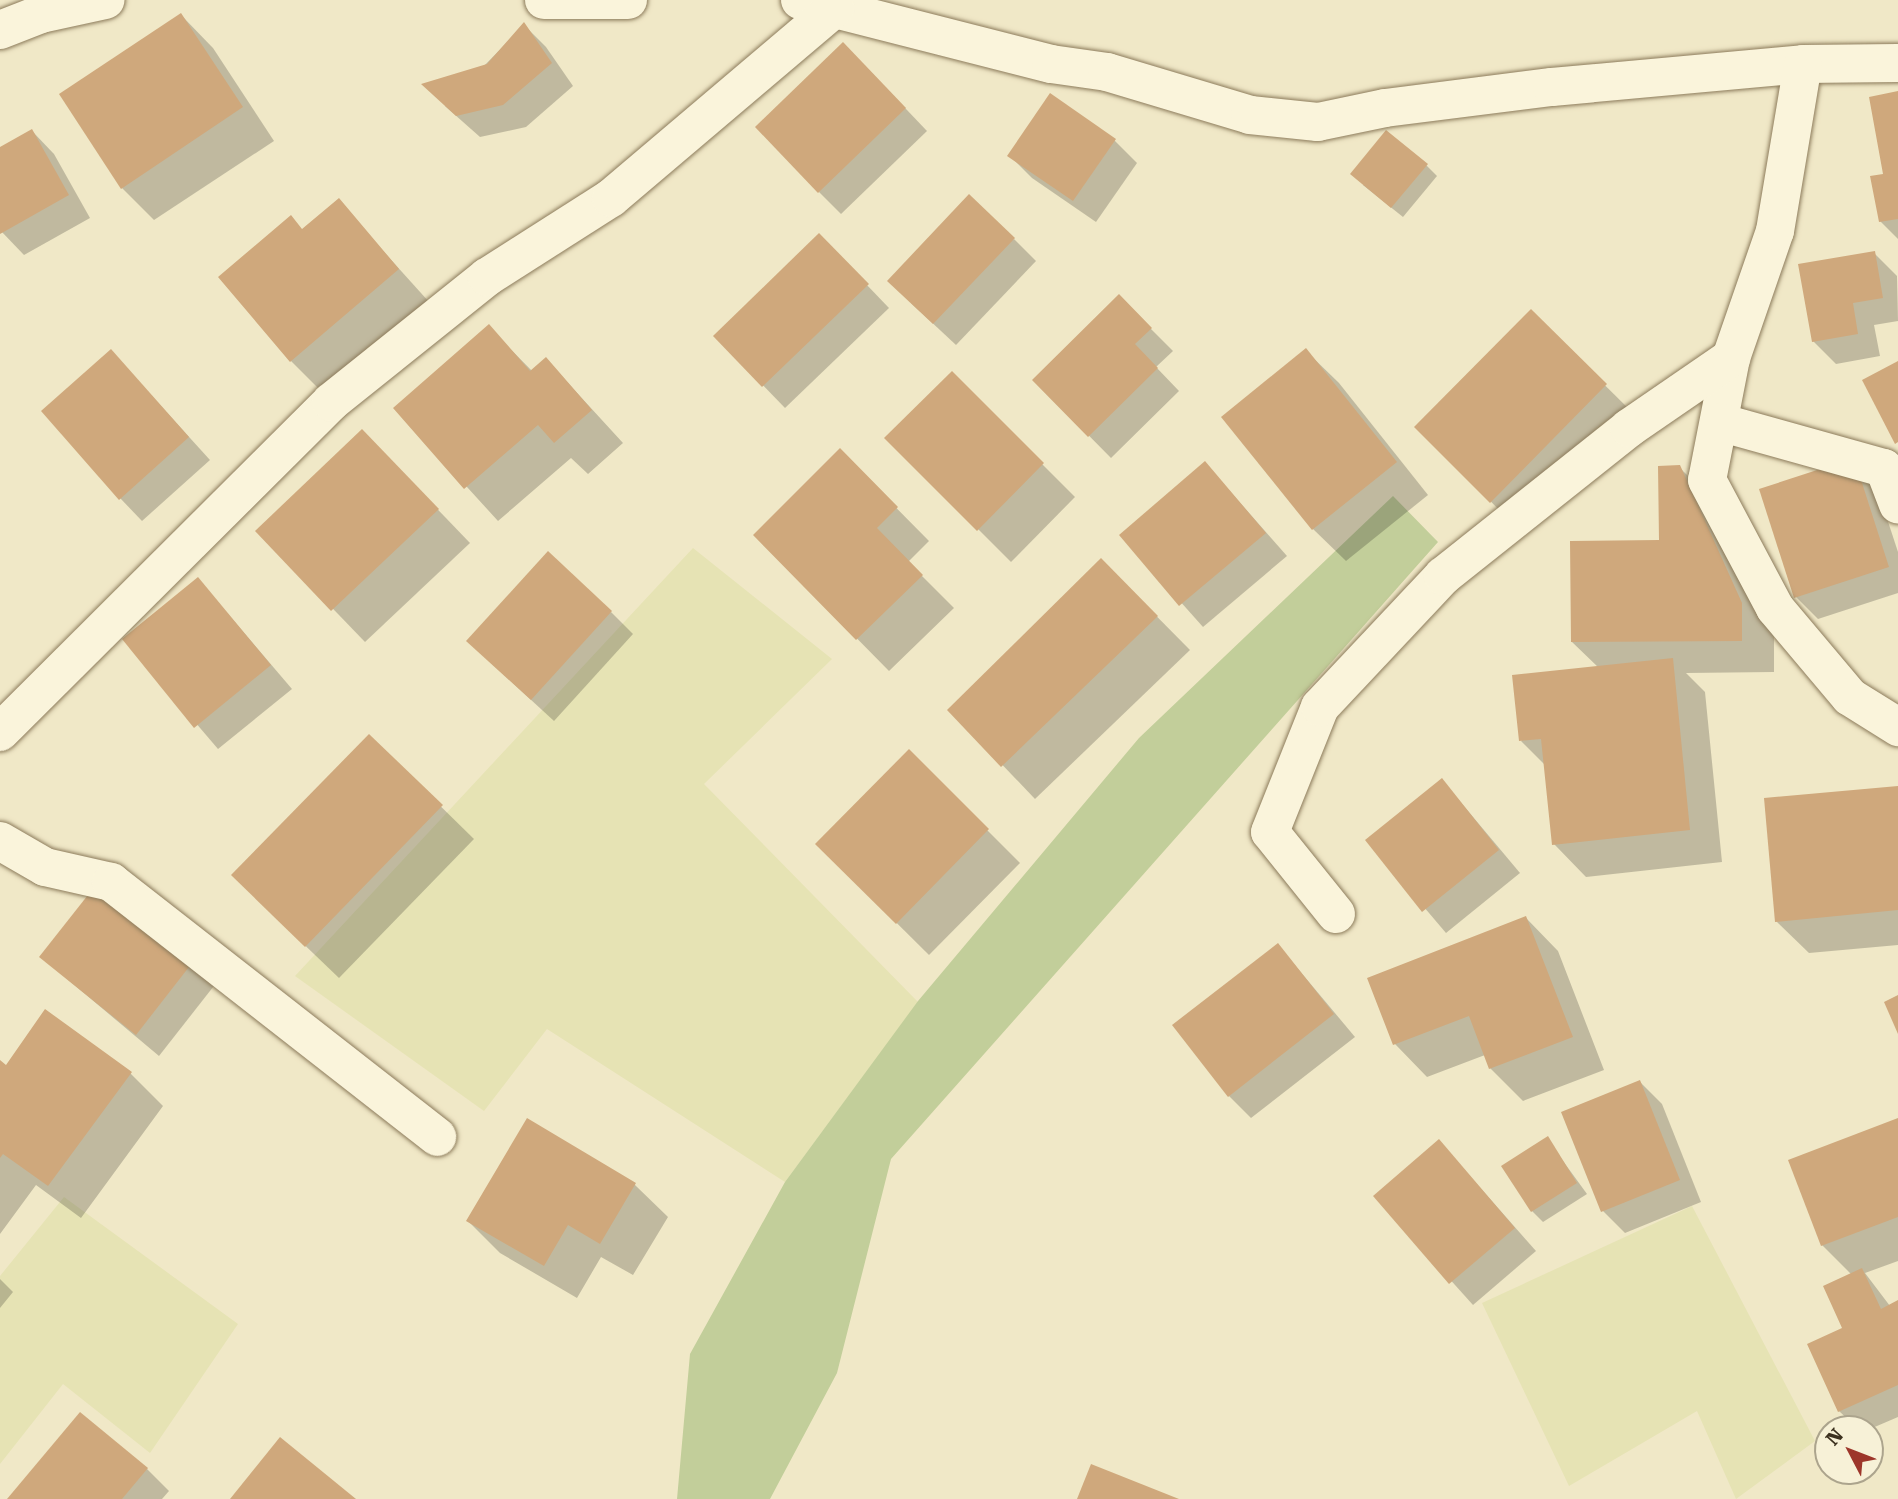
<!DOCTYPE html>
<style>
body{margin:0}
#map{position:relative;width:1898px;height:1499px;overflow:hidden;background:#f0e8c7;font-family:"Roboto Serif",serif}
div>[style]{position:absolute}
.farmland>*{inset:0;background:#e6e3b4}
.green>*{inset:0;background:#c2ce9a}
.shadow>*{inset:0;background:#0003}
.building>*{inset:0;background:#cfa87c}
.roads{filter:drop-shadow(0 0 2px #8c7b5b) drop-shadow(0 0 2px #8c7b5b)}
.minor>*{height:38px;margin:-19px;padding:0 19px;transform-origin:19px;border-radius:19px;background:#faf4db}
span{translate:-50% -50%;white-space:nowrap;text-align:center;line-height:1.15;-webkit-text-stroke:5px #f7f1d7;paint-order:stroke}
.north{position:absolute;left:1814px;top:1415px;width:70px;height:70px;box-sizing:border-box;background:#f7f1d7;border:2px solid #aca48d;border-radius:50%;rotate:312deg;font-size:19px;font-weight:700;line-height:28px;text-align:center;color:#3c311f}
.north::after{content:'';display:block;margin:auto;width:24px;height:32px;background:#9d362a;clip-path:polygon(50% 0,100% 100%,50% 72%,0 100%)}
</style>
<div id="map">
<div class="farmland">
<i style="clip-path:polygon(693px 548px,832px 659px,704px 784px,918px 1002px,785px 1182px,547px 1029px,484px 1111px,295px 976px)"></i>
<i style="clip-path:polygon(64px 1197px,238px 1324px,150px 1453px,63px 1384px,0 1464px,0 1276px)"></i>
<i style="clip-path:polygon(1692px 1206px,1815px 1441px,1736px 1499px,1697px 1411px,1569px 1486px,1482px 1303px)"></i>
</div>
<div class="green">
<i style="clip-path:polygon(1393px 496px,1438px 542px,891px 1159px,837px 1373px,770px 1499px,677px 1499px,690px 1354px,785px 1182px,918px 1001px,1139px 738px)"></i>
</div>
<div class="shadow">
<i style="clip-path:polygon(181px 15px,213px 48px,274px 141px,154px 220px,122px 188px)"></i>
<i style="clip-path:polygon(524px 25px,546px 47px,573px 86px,526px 127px,480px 137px,445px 106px)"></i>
<i style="clip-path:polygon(865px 66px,927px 131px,841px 214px,819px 192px)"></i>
<i style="clip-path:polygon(1898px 93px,1898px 239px,1880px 221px)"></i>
<i style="clip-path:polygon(1050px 96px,1115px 141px,1137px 163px,1096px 222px,1032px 178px,1010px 156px)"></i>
<i style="clip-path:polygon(32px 131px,54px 154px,90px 218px,24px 255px,0 230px,0 149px)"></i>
<i style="clip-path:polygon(1426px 165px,1437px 176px,1403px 217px,1363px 185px)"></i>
<i style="clip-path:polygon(338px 201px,430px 303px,323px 393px,291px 361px,303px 230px)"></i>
<i style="clip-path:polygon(1014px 239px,1036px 261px,956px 345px,911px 303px)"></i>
<i style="clip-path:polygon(1874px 253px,1897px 276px,1898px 321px,1874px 325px,1880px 356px,1836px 364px,1813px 341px)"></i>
<i style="clip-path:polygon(841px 258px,889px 308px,785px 408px,715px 336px)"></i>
<i style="clip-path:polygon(1119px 297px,1173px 351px,1156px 367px,1179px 391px,1111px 458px,1034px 380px)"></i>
<i style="clip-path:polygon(1531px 312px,1638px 418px,1523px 534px,1417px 427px)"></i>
<i style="clip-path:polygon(489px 327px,532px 371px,546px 359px,623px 443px,588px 474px,571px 458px,498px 521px,395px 408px)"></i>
<i style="clip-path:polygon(111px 351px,210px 460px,142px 521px,120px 498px)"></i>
<i style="clip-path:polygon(1306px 351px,1339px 383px,1428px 495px,1346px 561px,1313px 529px)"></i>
<i style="clip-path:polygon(952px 374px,1075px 497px,1011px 562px,887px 438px)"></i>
<i style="clip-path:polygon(840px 451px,929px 541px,908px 562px,954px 608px,889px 671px,755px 535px)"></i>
<i style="clip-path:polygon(1853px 460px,1875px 482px,1898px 552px,1898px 593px,1818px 619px,1796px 597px)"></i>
<i style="clip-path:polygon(1205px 463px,1287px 556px,1203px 627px,1121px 535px)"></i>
<i style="clip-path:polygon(394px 464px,470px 543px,365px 642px,258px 531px)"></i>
<i style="clip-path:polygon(1679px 467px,1712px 500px,1774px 637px,1774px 672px,1686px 673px,1705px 692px,1722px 862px,1586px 877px,1554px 844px,1546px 766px,1521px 741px,1599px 668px,1572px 642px,1661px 542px)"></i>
<i style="clip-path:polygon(1101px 560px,1190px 650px,1035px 799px,950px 710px)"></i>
<i style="clip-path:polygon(198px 579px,292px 689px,218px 749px,124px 639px)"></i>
<i style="clip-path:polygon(611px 612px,633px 634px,554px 721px,491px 663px)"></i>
<i style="clip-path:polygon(369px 736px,474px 839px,339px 978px,266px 908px)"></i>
<i style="clip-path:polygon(909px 752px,1020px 863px,929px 955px,817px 844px)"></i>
<i style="clip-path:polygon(1442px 780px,1520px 873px,1446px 933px,1367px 840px)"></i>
<i style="clip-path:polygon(1898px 788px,1898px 945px,1809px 953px,1776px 921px)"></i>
<i style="clip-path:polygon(99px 883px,217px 982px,159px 1056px,41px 957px)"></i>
<i style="clip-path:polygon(1526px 918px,1558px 951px,1604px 1070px,1523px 1101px,1490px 1068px,1485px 1055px,1427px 1077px,1395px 1044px,1370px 979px)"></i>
<i style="clip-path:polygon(1278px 945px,1355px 1037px,1251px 1118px,1229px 1096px)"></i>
<i style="clip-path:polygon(0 1062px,6px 1067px,130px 1073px,163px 1106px,81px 1218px,36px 1185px,0 1234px)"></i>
<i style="clip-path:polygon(1640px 1082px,1662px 1104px,1701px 1202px,1625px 1233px,1603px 1211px)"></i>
<i style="clip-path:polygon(1898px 1120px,1898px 1261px,1865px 1273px,1890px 1306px,1898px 1302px,1898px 1417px,1870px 1429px,1858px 1429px,1839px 1411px,1852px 1275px,1822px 1245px)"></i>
<i style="clip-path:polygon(527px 1121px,635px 1185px,668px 1217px,633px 1275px,601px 1257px,577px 1298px,500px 1253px,468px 1221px)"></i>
<i style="clip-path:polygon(1547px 1139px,1587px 1194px,1543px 1222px,1532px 1211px)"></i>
<i style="clip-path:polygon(1439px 1141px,1536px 1251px,1473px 1305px,1375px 1196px)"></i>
<i style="clip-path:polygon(0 1279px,13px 1292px,0 1308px)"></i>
<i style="clip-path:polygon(147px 1469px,169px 1491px,162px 1499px,9px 1499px)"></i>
</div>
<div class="building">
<i style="clip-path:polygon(181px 13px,243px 107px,121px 189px,59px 94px)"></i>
<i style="clip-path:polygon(524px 22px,552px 63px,503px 105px,456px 116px,421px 84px,487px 64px)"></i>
<i style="clip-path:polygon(843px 42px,906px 108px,818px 193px,755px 127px)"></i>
<i style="clip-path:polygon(1898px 91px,1898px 219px,1879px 222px,1870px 176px,1883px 174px,1869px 97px)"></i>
<i style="clip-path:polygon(1050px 93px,1116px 139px,1073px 201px,1007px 156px)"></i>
<i style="clip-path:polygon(32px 129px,69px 195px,0 234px,0 147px)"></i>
<i style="clip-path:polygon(1386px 130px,1428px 164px,1391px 208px,1350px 174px)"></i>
<i style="clip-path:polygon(969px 194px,1015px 238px,933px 324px,887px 281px)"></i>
<i style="clip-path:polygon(339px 198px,399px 269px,290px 362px,218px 277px,291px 215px,302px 229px)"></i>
<i style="clip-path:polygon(819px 233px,869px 284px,762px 387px,713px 336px)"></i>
<i style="clip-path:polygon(1875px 251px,1883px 298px,1853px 303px,1858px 334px,1812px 342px,1798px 264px)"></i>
<i style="clip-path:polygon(1119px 294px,1152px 328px,1135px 344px,1158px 368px,1088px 437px,1032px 380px)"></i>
<i style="clip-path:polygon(1531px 309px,1607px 384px,1490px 503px,1414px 427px)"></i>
<i style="clip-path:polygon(489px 324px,530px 371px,546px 357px,592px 410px,554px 443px,538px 425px,464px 489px,393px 408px)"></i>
<i style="clip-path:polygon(1306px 348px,1397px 462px,1312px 530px,1221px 417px)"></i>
<i style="clip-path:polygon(111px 349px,189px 437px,119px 500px,41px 411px)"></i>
<i style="clip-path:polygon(1898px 361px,1898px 442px,1895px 444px,1862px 380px)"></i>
<i style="clip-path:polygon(952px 371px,1044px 463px,977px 531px,884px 438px)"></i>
<i style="clip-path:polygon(362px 429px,439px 509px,331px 611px,255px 531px)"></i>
<i style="clip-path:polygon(840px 448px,898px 507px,877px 528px,923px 575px,856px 640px,753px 535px)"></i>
<i style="clip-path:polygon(1854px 458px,1889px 567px,1794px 598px,1759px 489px)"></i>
<i style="clip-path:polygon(1205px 461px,1266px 533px,1179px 606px,1119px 535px)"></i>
<i style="clip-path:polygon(1680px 465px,1742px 603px,1742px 641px,1571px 642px,1570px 541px,1659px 540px,1658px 466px)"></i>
<i style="clip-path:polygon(548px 551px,612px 611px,531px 700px,466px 641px)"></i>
<i style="clip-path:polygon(1101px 558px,1158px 616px,1001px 767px,947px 710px)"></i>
<i style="clip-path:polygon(198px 577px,271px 665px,194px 728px,122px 639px)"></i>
<i style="clip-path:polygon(1673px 658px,1690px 830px,1552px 845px,1541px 739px,1519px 741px,1512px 675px)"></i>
<i style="clip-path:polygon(369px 734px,443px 805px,305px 947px,231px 875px)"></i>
<i style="clip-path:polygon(909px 749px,989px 829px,896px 924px,815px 844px)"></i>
<i style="clip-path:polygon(1442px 778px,1499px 850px,1422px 912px,1365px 840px)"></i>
<i style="clip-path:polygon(1898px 786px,1898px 910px,1775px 922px,1764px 798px)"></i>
<i style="clip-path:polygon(99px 881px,196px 958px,136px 1035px,39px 957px)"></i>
<i style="clip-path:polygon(1526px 916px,1573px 1037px,1489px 1069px,1469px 1016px,1393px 1045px,1367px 978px)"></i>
<i style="clip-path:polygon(1278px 943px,1334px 1014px,1228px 1097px,1172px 1025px)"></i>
<i style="clip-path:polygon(1898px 995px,1898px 1034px,1884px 1002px)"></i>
<i style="clip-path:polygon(45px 1009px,132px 1072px,48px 1186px,3px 1154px,0 1158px,0 1060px,6px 1065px)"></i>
<i style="clip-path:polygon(1640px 1080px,1680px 1180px,1601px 1212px,1561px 1112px)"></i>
<i style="clip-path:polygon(527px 1118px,636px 1183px,600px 1244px,568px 1225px,544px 1266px,466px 1221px)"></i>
<i style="clip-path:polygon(1898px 1118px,1898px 1217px,1821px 1246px,1788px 1160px)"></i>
<i style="clip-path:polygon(1548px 1136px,1577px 1183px,1531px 1212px,1501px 1166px)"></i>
<i style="clip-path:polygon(1439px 1139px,1515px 1228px,1449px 1284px,1373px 1196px)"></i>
<i style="clip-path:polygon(1862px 1268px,1881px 1309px,1898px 1300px,1898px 1385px,1838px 1412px,1807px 1344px,1842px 1328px,1823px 1286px)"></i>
<i style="clip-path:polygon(80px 1412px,148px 1468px,122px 1499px,7px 1499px)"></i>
<i style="clip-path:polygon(280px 1437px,356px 1499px,230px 1499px)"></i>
<i style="clip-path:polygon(1091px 1464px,1179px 1499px,1077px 1499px)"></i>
</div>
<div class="roads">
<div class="minor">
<i style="left:544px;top:0;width:84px"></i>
<i style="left:800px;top:0;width:259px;rotate:14.3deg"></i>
<i style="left:1051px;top:64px;width:57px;rotate:8.1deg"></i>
<i style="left:1107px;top:72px;width:149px;rotate:16.7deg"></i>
<i style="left:1250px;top:115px;width:68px;rotate:5.9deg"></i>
<i style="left:1318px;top:122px;width:68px;rotate:-11.8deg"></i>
<i style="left:1385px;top:108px;width:168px;rotate:-7.2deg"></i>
<i style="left:1552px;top:87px;width:252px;rotate:-5.2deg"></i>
<i style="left:1803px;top:64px;width:95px;rotate:-0.6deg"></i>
<i style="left:0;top:30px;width:44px;rotate:-21.3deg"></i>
<i style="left:41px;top:14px;width:66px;rotate:-12.3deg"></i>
<i style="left:1731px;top:358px;width:124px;rotate:101.1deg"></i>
<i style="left:1707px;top:480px;width:145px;rotate:62deg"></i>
<i style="left:1775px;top:608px;width:116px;rotate:49.9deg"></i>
<i style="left:1850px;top:697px;width:57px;rotate:32deg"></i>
<i style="left:1719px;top:422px;width:171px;rotate:15.6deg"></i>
<i style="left:1884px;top:468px;width:39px;rotate:69deg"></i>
<i style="left:0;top:732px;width:467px;rotate:-44.9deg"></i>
<i style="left:331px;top:402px;width:200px;rotate:-38.7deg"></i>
<i style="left:487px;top:277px;width:147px;rotate:-32.5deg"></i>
<i style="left:611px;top:198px;width:294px;rotate:-40.3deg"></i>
<i style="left:0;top:841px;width:52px;rotate:30deg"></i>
<i style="left:45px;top:867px;width:68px;rotate:12.8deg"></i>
<i style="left:111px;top:882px;width:414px;rotate:38deg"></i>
<i style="left:1336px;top:914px;width:105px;rotate:-128.8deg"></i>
<i style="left:1270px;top:832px;width:135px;rotate:-68.2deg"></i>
<i style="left:1320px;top:707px;width:180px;rotate:-46.8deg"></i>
<i style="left:1443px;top:576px;width:238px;rotate:-38.5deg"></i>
<i style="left:1629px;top:428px;width:124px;rotate:-34.5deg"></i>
<i style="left:1731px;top:358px;width:134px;rotate:-70.9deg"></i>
<i style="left:1775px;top:231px;width:169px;rotate:-80.5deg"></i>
</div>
</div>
<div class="north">N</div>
</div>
